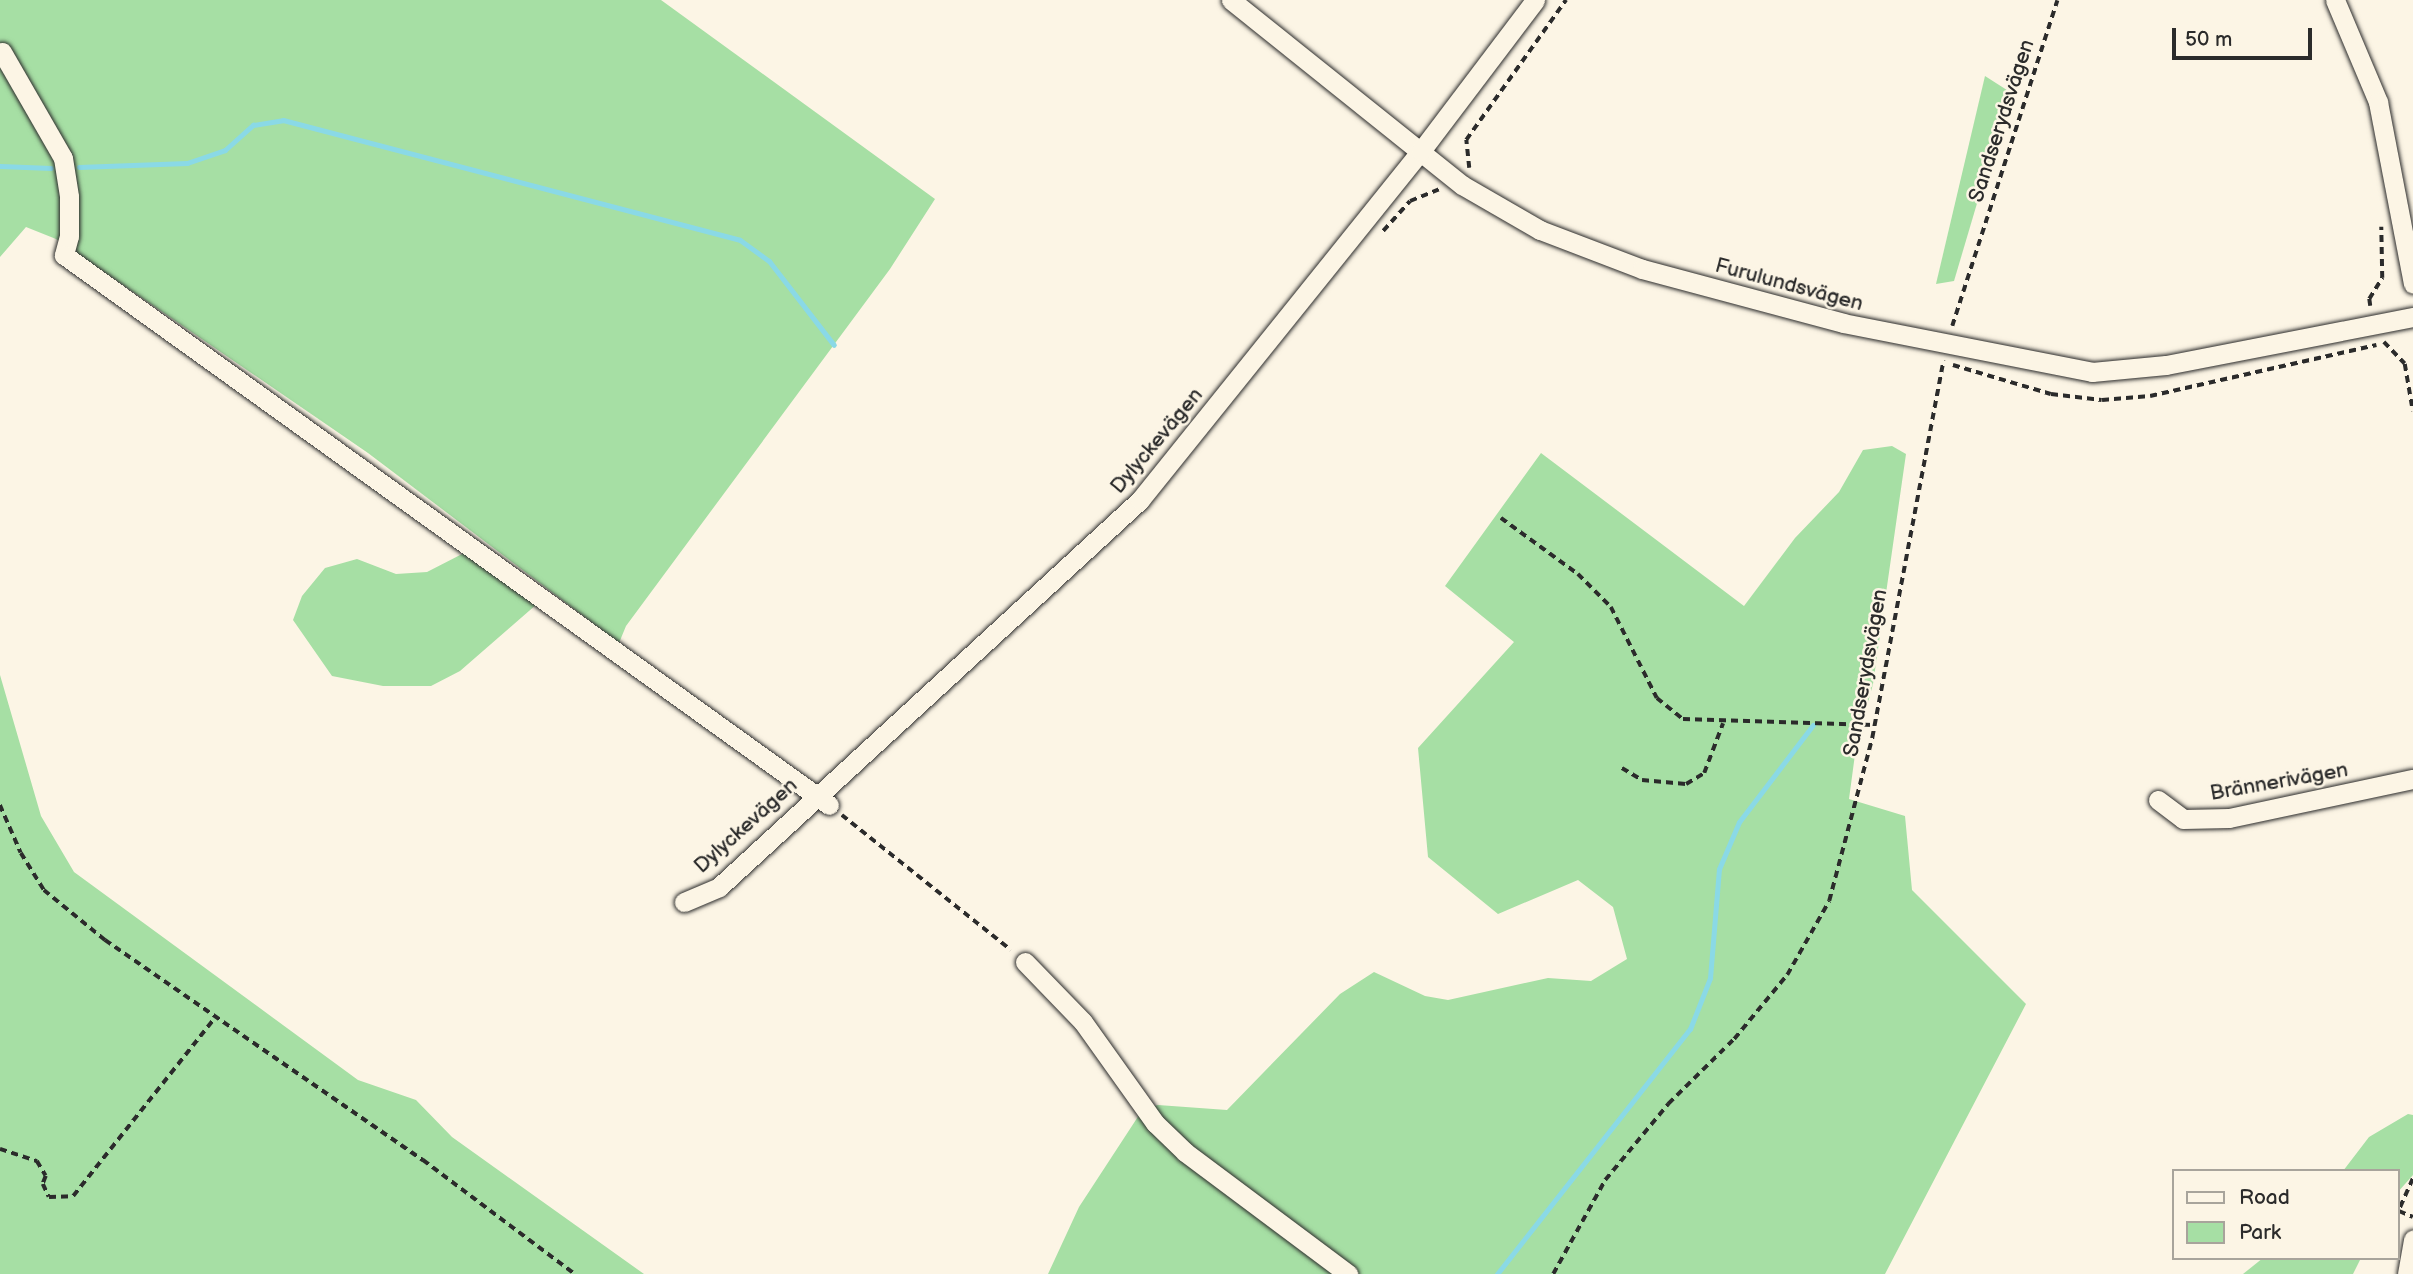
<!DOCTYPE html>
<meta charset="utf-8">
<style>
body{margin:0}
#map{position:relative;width:2413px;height:1274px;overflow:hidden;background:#fcf5e5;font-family:"Balsamiq Sans",sans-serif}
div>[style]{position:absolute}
.green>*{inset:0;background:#a6dfa4}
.stream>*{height:5px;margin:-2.5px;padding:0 2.5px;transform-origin:2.5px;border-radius:2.5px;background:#8ad9e6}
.path>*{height:3.5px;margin-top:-1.75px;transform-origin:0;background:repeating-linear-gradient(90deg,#2b2b2b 0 7px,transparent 0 12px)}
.roads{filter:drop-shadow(0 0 2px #2b2b2b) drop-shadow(0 0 2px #2b2b2b)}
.minor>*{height:19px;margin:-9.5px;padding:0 9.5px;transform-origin:9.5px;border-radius:9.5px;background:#fcf5e5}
span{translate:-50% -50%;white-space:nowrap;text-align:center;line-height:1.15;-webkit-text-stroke:5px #fcf5e5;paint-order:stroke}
.street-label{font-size:21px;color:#2b2b2b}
.legend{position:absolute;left:2172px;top:1169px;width:228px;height:91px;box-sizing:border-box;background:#fcf5e5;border:2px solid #a8a49b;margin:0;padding:9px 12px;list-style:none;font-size:21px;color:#2b2b2b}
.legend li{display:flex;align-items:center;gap:14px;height:35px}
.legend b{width:35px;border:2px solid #a8a49b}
.scale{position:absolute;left:2172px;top:28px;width:140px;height:32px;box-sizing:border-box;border:4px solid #2b2b2b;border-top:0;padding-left:9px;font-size:21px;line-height:24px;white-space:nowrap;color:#2b2b2b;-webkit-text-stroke:5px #fcf5e5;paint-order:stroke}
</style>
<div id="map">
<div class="green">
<i style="clip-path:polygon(0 0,661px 0,935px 199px,890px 269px,626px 626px,619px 643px,368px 453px,56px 239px,26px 227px,0 257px)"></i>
<i style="clip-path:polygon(1985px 76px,2010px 92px,1954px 281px,1936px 284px)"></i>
<i style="clip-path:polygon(1892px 446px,1906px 454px,1873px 684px,1856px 747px,1849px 799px,1905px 816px,1912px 890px,2026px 1004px,1885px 1274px,1048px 1274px,1079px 1207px,1143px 1109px,1158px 1105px,1227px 1110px,1340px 994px,1374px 972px,1425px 996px,1448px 1000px,1548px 978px,1591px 981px,1627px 959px,1613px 907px,1578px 880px,1498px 914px,1428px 857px,1418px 748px,1514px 642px,1445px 586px,1541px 453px,1744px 606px,1795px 538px,1839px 492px,1863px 450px)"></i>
<i style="clip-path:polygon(466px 552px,537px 604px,460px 671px,431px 686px,383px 686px,332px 676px,293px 620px,302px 596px,325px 568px,357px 559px,396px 574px,427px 572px)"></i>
<i style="clip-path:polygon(0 675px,41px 816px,74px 872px,358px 1080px,416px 1100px,452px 1137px,644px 1274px,0 1274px)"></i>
<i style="clip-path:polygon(2408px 1114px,2413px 1115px,2413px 1175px,2397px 1193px,2397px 1171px,2343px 1171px,2369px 1137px)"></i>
<i style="clip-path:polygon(2263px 1258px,2361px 1258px,2353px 1274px,2243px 1274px)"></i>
</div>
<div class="stream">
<i style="left:0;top:166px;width:51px;rotate:2.2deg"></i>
<i style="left:79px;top:167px;width:108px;rotate:-2.1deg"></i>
<i style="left:187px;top:163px;width:40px;rotate:-18.9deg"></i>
<i style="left:225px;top:150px;width:38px;rotate:-42deg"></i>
<i style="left:253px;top:125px;width:30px;rotate:-9deg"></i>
<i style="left:283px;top:120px;width:472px;rotate:14.7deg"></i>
<i style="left:740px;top:240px;width:36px;rotate:36deg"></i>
<i style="left:769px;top:261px;width:106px;rotate:52.3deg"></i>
<i style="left:1497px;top:1274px;width:312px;rotate:-51.8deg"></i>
<i style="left:1690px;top:1029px;width:55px;rotate:-68.6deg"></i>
<i style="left:1710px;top:978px;width:109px;rotate:-85.3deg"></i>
<i style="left:1719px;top:869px;width:51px;rotate:-66.9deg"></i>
<i style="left:1739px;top:822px;width:122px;rotate:-52.7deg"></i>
</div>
<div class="path">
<i style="left:1469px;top:168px;width:28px;rotate:-96deg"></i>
<i style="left:1466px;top:140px;width:172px;rotate:-54.5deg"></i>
<i style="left:1383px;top:231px;width:40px;rotate:-48deg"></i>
<i style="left:1410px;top:201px;width:31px;rotate:-22deg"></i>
<i style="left:2370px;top:306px;width:7px;rotate:-98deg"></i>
<i style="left:2369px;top:299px;width:25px;rotate:-58deg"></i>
<i style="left:2382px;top:278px;width:51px;rotate:-91.1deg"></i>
<i style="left:1952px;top:326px;width:342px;rotate:-72.1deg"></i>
<i style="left:2384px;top:342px;width:30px;rotate:46deg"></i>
<i style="left:2405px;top:364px;width:48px;rotate:80.3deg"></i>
<i style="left:1953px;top:365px;width:102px;rotate:16.5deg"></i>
<i style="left:2051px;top:394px;width:51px;rotate:6.7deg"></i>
<i style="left:2102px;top:400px;width:48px;rotate:-4.8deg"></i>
<i style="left:2150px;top:396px;width:232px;rotate:-12.7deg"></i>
<i style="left:1501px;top:518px;width:95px;rotate:36deg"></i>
<i style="left:1578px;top:574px;width:47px;rotate:45deg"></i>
<i style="left:1611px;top:607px;width:102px;rotate:63.2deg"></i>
<i style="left:1657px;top:698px;width:33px;rotate:39deg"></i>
<i style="left:1683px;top:719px;width:191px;rotate:1.8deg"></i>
<i style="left:1622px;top:768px;width:23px;rotate:31deg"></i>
<i style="left:1642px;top:780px;width:44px;rotate:5.2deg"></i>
<i style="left:1686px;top:784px;width:21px;rotate:-31deg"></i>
<i style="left:1704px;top:773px;width:53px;rotate:-69.2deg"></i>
<i style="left:0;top:805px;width:52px;rotate:66.4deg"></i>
<i style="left:21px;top:853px;width:44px;rotate:58.1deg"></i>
<i style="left:44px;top:890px;width:79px;rotate:39.3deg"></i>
<i style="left:105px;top:940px;width:387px;rotate:34.7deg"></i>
<i style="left:423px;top:1160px;width:190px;rotate:36.9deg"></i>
<i style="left:842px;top:815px;width:216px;rotate:38.6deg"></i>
<i style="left:0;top:1149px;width:39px;rotate:18deg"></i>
<i style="left:37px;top:1161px;width:17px;rotate:59deg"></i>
<i style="left:46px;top:1176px;width:9px;rotate:111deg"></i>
<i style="left:43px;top:1184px;width:14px;rotate:65deg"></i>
<i style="left:49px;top:1197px;width:24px;rotate:-2deg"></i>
<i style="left:73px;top:1196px;width:230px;rotate:-51.5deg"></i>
<i style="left:2413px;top:1179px;width:35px;rotate:114deg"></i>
<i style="left:2399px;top:1211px;width:15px;rotate:23deg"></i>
<i style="left:1553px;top:1274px;width:107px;rotate:-61deg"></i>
<i style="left:1605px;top:1180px;width:99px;rotate:-50.3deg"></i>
<i style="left:1668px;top:1104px;width:93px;rotate:-44.6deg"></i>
<i style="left:1734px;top:1039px;width:83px;rotate:-50.4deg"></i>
<i style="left:1787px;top:975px;width:85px;rotate:-60.4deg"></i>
<i style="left:1829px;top:901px;width:169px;rotate:-75.2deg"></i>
<i style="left:1872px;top:738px;width:384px;rotate:-79.3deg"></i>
</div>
<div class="roads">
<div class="minor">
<i style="left:1231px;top:0;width:296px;rotate:38.7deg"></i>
<i style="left:1462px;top:185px;width:90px;rotate:30deg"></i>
<i style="left:1540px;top:230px;width:109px;rotate:20.9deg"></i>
<i style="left:1642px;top:269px;width:208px;rotate:15deg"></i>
<i style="left:1843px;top:323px;width:254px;rotate:11.1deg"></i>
<i style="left:2092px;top:372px;width:74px;rotate:-5.4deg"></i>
<i style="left:2166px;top:365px;width:252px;rotate:-11deg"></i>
<i style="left:2335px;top:0;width:111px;rotate:67.1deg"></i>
<i style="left:2378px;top:102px;width:185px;rotate:79.1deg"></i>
<i style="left:2px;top:52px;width:122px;rotate:60.1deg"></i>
<i style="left:63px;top:158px;width:39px;rotate:81deg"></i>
<i style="left:69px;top:197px;width:39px;rotate:90deg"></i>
<i style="left:69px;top:236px;width:20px;rotate:105deg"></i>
<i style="left:64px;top:255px;width:942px;rotate:35.71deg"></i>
<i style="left:2158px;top:800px;width:31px;rotate:37deg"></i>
<i style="left:2183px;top:819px;width:46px;rotate:-1.2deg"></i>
<i style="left:2229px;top:818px;width:188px;rotate:-12deg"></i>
<i style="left:684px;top:902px;width:38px;rotate:-23deg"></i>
<i style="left:719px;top:887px;width:572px;rotate:-42.59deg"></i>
<i style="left:1140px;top:500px;width:448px;rotate:-51.2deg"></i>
<i style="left:1421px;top:151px;width:189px;rotate:-52.9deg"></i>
<i style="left:1025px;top:962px;width:83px;rotate:46deg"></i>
<i style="left:1083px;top:1022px;width:124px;rotate:54.5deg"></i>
<i style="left:1155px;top:1123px;width:42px;rotate:44deg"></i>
<i style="left:1185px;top:1152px;width:204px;rotate:36.8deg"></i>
<i style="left:2407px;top:1274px;width:35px;rotate:-80deg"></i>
</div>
</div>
<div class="street-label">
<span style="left:2002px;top:121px;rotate:-72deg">Sandserydsvägen</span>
<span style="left:1789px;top:285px;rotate:15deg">Furulundsvägen</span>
<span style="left:1157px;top:441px;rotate:-50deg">Dylyckevägen</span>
<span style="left:1866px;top:673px;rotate:-80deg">Sandserydsvägen</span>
<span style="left:2279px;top:782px;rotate:-10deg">Brännerivägen</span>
<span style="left:746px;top:826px;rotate:-42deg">Dylyckevägen</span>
</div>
<ul class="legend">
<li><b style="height:9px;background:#fcf5e5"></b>Road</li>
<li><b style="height:19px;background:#a6dfa4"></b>Park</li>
</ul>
<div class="scale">50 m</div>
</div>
